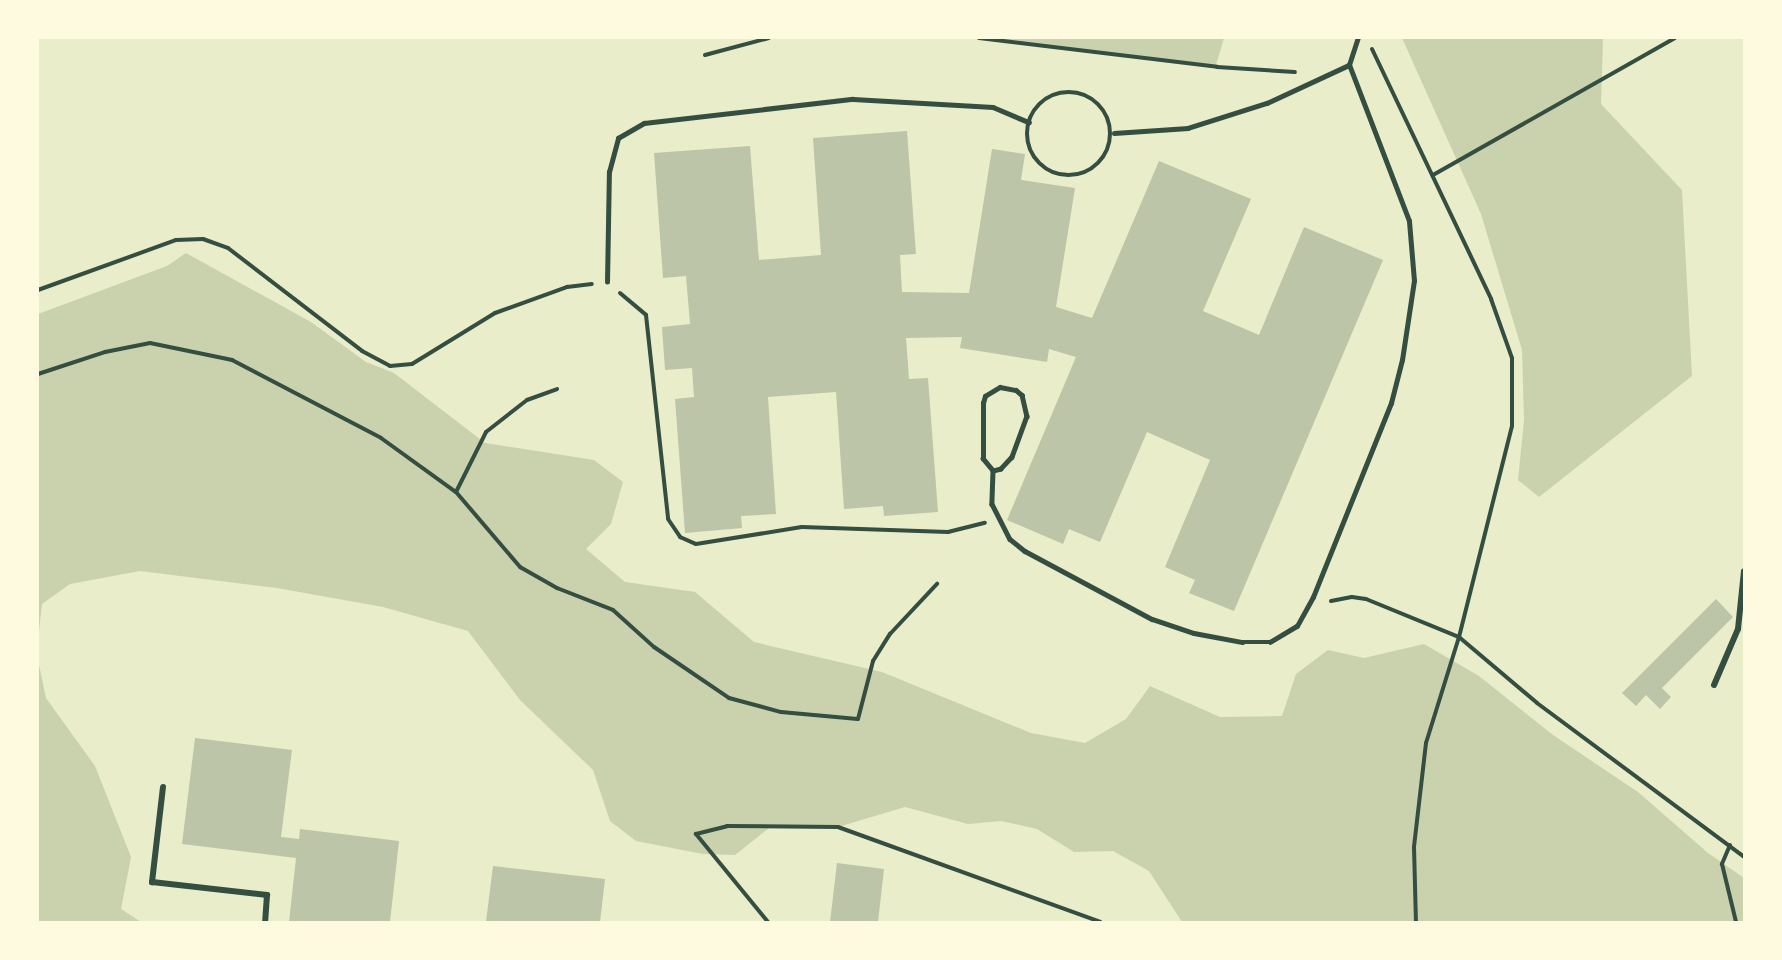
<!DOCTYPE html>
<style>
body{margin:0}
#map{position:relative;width:1782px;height:960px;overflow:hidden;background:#e9edc9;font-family:Manrope,sans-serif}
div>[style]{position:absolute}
.green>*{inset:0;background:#cad2ad}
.building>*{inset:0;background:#bcc5a7}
.path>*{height:4px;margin:-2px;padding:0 2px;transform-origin:2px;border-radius:2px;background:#344e41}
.service>*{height:4.5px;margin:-2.25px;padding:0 2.25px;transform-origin:2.25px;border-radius:2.25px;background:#344e41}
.service>.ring{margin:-2.25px;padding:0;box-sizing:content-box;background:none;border:4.5px solid #344e41;border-radius:50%}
.minor>*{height:6px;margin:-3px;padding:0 3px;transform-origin:3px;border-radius:3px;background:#344e41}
span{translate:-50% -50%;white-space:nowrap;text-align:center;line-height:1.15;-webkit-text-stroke:4.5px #fefae0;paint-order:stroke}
.frame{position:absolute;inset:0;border:39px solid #fefae0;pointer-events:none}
</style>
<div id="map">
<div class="green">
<i style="clip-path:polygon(981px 38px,1224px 38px,1216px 65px)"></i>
<i style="clip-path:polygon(1402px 38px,1603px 38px,1601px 104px,1682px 190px,1692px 376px,1539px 497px,1518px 480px,1524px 420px,1522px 350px,1481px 214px)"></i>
<i style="clip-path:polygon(186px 253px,311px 322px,366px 362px,394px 373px,485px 443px,594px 460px,623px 482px,611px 524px,586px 549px,625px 582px,695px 592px,754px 642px,882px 672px,1031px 733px,1085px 743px,1126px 719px,1150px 686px,1220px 717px,1282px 716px,1296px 674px,1328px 650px,1364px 658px,1424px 644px,1479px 676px,1553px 735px,1638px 792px,1708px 853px,1744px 878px,1744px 922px,1182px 922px,1149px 871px,1113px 851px,1074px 852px,1037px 829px,1001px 821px,968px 824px,905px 807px,838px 827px,769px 828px,735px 855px,703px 854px,636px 841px,610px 821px,593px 770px,520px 700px,468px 631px,383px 607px,277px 588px,140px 571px,70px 584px,42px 604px,38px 640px,38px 314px,167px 266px)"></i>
<i style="clip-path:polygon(38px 660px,46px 698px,95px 766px,131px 857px,121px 909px,141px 922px,38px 922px)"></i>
</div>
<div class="building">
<i style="clip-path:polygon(907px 131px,916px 254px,900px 255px,902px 292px,969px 293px,992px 149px,1025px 154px,1021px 180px,1075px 188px,1056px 307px,1092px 318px,1159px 161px,1251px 199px,1203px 311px,1259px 335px,1304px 227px,1383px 260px,1234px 611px,1189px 593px,1195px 580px,1165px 567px,1210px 460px,1147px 432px,1100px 542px,1069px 529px,1063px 544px,1007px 520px,1076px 357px,1049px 349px,1047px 362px,960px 348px,962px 337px,906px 338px,909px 379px,928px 378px,938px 512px,884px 516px,883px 506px,844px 509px,836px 392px,768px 397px,776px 514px,741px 516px,742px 528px,685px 533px,675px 399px,694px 397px,692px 368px,665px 370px,662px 327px,690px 324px,686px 276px,663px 278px,654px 153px,750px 146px,759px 260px,821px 255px,813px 138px)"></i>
<i style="clip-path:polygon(1716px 599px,1733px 617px,1662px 688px,1671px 697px,1660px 709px,1646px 695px,1636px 706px,1622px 693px)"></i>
<i style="clip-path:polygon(195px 738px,292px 750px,281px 837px,299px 839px,300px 829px,399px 841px,390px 922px,289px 922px,296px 858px,182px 844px)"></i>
<i style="clip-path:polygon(837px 863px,884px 869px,878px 922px,830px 922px)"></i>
<i style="clip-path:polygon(493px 866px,605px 879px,600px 922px,486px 922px)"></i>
</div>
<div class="path">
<i style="left:979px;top:38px;width:240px;rotate:6.9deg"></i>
<i style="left:1217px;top:67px;width:78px;rotate:3.7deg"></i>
<i style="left:1372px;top:49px;width:277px;rotate:64.5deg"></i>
<i style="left:1491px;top:299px;width:63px;rotate:70.4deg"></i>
<i style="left:1512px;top:358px;width:68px;rotate:90deg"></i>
<i style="left:1512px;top:426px;width:218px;rotate:104.1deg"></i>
<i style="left:1459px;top:637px;width:102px;rotate:40.2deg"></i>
<i style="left:1537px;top:703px;width:258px;rotate:36.6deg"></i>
<i style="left:705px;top:55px;width:66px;rotate:-14.9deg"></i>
<i style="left:1433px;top:175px;width:278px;rotate:-29.5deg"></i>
<i style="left:38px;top:290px;width:147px;rotate:-19.9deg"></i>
<i style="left:176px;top:240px;width:27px;rotate:-2deg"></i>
<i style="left:203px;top:239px;width:27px;rotate:20deg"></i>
<i style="left:228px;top:248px;width:169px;rotate:37.5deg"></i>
<i style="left:362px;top:351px;width:32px;rotate:28deg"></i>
<i style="left:390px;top:366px;width:22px;rotate:-5deg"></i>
<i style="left:412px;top:364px;width:97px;rotate:-31.6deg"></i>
<i style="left:495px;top:313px;width:77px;rotate:-19.9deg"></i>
<i style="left:567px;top:287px;width:25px;rotate:-7deg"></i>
<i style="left:620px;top:293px;width:34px;rotate:40deg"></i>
<i style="left:646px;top:315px;width:205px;rotate:83.8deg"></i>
<i style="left:668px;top:519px;width:22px;rotate:56deg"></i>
<i style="left:680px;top:537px;width:17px;rotate:24deg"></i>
<i style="left:696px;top:544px;width:107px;rotate:-9.1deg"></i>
<i style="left:802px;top:527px;width:146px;rotate:2deg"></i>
<i style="left:948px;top:532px;width:38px;rotate:-14deg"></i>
<i style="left:38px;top:374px;width:71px;rotate:-18.2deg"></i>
<i style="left:105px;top:352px;width:46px;rotate:-11.3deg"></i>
<i style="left:150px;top:343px;width:84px;rotate:11.7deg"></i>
<i style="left:232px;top:360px;width:168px;rotate:27.6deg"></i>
<i style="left:381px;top:438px;width:92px;rotate:35.8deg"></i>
<i style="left:456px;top:492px;width:99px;rotate:49.5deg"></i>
<i style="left:520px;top:567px;width:43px;rotate:29.6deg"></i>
<i style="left:557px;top:588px;width:60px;rotate:21.4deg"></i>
<i style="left:613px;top:610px;width:55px;rotate:42.1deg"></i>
<i style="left:654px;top:647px;width:91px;rotate:34.2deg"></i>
<i style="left:729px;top:698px;width:54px;rotate:15.1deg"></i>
<i style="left:781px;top:712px;width:77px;rotate:5.2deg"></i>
<i style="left:858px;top:719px;width:60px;rotate:-75.5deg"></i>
<i style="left:873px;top:661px;width:32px;rotate:-58deg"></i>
<i style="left:890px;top:634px;width:69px;rotate:-46.8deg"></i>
<i style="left:456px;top:492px;width:67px;rotate:-63.4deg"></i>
<i style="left:486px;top:432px;width:52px;rotate:-38deg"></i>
<i style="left:527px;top:400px;width:32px;rotate:-20deg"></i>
<i style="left:1331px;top:601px;width:21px;rotate:-11deg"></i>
<i style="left:1352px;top:597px;width:14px;rotate:8deg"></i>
<i style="left:1366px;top:599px;width:100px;rotate:22.2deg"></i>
<i style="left:1459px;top:637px;width:111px;rotate:107.3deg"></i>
<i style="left:1426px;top:743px;width:105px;rotate:96.6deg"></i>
<i style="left:1414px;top:847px;width:75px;rotate:88.5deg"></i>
<i style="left:1730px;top:845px;width:21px;rotate:113deg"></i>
<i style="left:1722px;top:864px;width:60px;rotate:76.4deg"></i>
<i style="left:768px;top:922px;width:114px;rotate:-129.3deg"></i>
<i style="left:696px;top:834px;width:32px;rotate:-14deg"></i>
<i style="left:727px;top:826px;width:111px;rotate:0.5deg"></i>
<i style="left:838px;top:827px;width:279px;rotate:19.9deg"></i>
</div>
<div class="service">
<i class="ring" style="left:1027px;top:92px;width:79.5px;height:79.5px"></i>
<i style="left:1114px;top:133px;width:74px;rotate:-3.9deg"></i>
<i style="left:1188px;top:128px;width:83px;rotate:-17.6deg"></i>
<i style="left:1267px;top:103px;width:90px;rotate:-24.9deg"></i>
<i style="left:1349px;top:65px;width:28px;rotate:-72deg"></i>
<i style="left:607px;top:282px;width:110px;rotate:-89deg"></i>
<i style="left:609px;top:172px;width:35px;rotate:-75deg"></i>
<i style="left:618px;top:138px;width:30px;rotate:-30deg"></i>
<i style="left:644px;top:123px;width:210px;rotate:-6.6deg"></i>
<i style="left:853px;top:99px;width:140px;rotate:3.3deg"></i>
<i style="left:993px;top:107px;width:39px;rotate:23deg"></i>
<i style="left:1000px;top:387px;width:16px;rotate:11deg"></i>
<i style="left:1016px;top:390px;width:8px;rotate:40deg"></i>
<i style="left:1022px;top:395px;width:22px;rotate:77deg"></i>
<i style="left:1027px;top:416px;width:44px;rotate:110.1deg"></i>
<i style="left:1012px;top:457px;width:16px;rotate:133deg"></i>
<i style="left:1001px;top:469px;width:8px;rotate:166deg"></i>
<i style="left:993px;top:471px;width:16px;rotate:-130deg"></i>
<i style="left:983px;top:459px;width:56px;rotate:-90deg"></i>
<i style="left:983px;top:403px;width:7px;rotate:-74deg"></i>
<i style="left:985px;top:396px;width:17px;rotate:-31deg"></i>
<i style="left:993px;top:471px;width:33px;rotate:92deg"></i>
<i style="left:992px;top:504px;width:39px;rotate:63deg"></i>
<i style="left:1010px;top:539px;width:19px;rotate:39deg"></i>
<i style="left:1025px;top:551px;width:144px;rotate:28.2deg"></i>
<i style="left:1152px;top:619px;width:44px;rotate:18.4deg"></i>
<i style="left:1194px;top:633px;width:49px;rotate:10.6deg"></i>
<i style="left:1242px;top:642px;width:28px"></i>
<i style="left:1270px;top:642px;width:31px;rotate:-31deg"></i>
<i style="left:1297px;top:626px;width:33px;rotate:-61deg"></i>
<i style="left:1313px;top:597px;width:209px;rotate:-68.1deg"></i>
<i style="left:1391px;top:403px;width:44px;rotate:-75.7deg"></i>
<i style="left:1402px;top:360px;width:80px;rotate:-81.4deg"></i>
<i style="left:1414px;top:281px;width:60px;rotate:-94.8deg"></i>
<i style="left:1409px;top:221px;width:167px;rotate:-111deg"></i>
</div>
<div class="minor">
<i style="left:1714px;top:685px;width:61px;rotate:-66.8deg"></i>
<i style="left:1738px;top:629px;width:58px;rotate:-84.1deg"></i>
<i style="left:163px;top:787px;width:96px;rotate:96.6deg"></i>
<i style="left:152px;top:882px;width:116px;rotate:6.4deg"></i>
<i style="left:267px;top:895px;width:27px;rotate:94deg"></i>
</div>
<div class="frame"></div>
</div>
